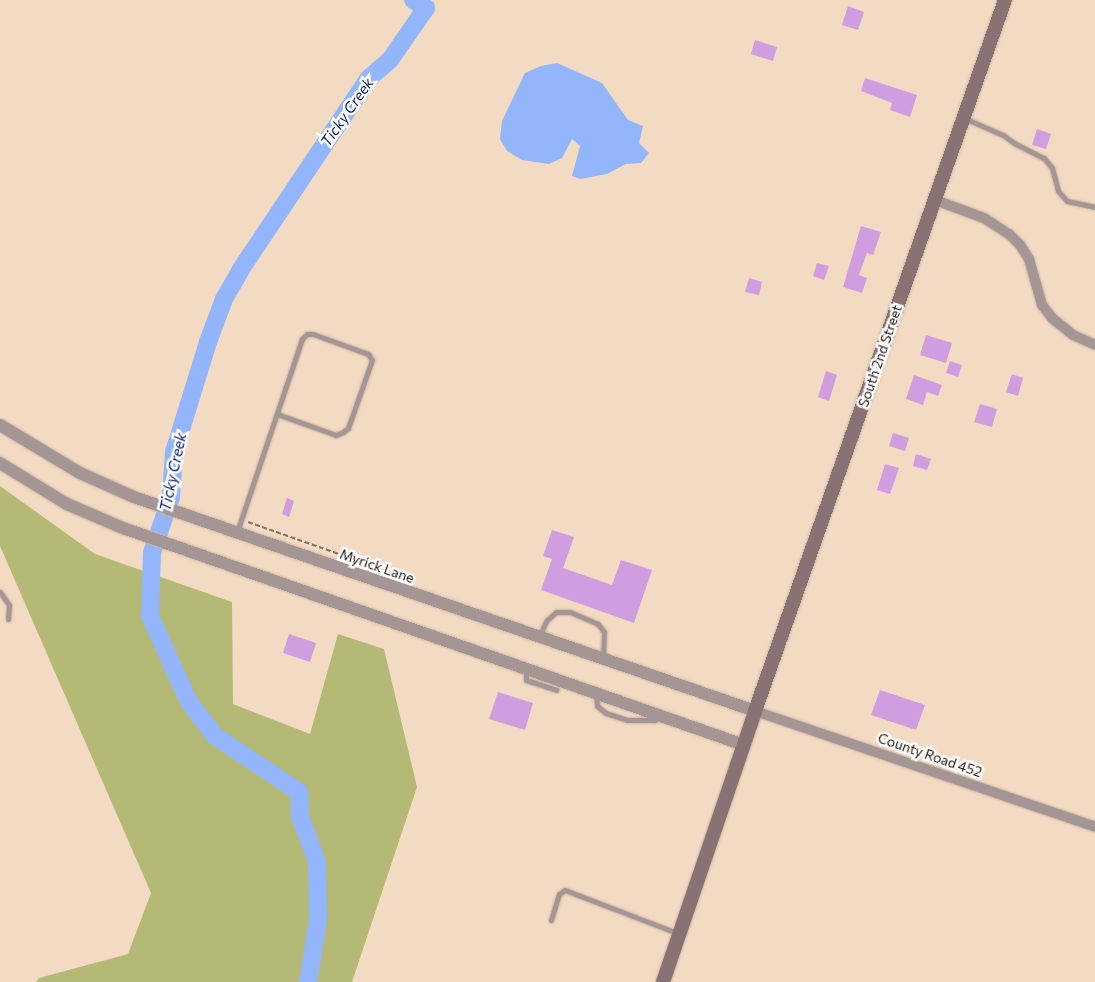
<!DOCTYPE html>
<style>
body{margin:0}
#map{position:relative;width:1095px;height:982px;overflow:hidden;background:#f3dac3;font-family:Commissioner,sans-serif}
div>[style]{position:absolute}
.green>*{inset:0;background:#b4ba75}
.water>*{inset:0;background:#92b5fc}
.river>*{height:18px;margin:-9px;padding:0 9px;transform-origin:9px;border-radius:9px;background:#92b5fc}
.building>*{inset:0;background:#d09de0}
.path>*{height:2px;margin-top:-1px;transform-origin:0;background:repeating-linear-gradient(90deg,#857465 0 5px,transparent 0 7.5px)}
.roads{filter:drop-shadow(0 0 1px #ccb6a2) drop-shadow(0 0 1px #ccb6a2)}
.service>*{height:5px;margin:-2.5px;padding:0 2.5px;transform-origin:2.5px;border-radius:2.5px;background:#a59696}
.minor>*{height:10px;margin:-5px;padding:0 5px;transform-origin:5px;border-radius:5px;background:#a59696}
.tertiary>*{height:12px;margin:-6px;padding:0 6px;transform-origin:6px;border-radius:6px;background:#a59696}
.secondary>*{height:14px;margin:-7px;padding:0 7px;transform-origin:7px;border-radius:7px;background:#897274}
span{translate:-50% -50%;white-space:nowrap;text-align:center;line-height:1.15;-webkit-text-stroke:5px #fff;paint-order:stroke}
.street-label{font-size:14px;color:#1c130b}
.water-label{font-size:15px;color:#052270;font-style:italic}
</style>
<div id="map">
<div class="green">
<i style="clip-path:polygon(0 486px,95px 554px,232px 602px,233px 704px,310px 734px,338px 634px,384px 649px,417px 787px,352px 982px,36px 982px,39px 978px,128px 954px,151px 893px,0 546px)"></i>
</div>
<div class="water">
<i style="clip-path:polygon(557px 63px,602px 83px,628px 120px,643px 126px,639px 143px,649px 153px,641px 163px,626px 164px,607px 174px,580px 179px,572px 176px,580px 146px,572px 139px,562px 158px,549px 164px,522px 160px,507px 151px,500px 139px,502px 121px,525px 73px,541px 66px)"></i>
</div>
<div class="river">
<i style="left:308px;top:982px;width:63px;rotate:-80.8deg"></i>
<i style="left:318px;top:920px;width:58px;rotate:-91deg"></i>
<i style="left:317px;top:862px;width:49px;rotate:-110.3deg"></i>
<i style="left:300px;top:816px;width:24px;rotate:-92deg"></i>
<i style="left:299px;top:792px;width:101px;rotate:-146.3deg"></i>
<i style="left:215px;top:736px;width:43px;rotate:-127.4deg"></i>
<i style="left:189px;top:702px;width:94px;rotate:-114.4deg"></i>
<i style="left:150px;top:616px;width:63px;rotate:-88.2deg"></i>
<i style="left:152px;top:553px;width:59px;rotate:-71.3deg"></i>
<i style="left:171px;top:497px;width:45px;rotate:-86.2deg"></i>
<i style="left:174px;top:452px;width:115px;rotate:-72.8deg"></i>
<i style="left:208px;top:342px;width:46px;rotate:-69.6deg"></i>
<i style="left:224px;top:299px;width:34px;rotate:-60deg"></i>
<i style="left:241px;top:269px;width:229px;rotate:-56.2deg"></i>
<i style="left:368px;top:79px;width:29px;rotate:-41deg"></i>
<i style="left:390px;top:60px;width:63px;rotate:-55.3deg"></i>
<i style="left:426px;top:8px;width:15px;rotate:-148deg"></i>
</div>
<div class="building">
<i style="clip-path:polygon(848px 6px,864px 12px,858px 30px,842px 25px)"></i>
<i style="clip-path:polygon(755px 40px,777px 47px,773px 61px,751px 54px)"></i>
<i style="clip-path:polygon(865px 78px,917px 95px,910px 117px,890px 110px,892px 103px,861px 91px)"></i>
<i style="clip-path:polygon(1037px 129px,1051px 134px,1046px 149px,1032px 145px)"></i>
<i style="clip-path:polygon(861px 226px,881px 232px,873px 255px,867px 253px,859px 275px,867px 278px,862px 293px,843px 287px)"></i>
<i style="clip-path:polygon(817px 263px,829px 266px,824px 280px,813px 276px)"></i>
<i style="clip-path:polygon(749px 278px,762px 282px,759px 295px,745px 292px)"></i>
<i style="clip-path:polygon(926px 335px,952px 343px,946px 363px,920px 355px)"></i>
<i style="clip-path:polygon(950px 361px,962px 365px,958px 377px,946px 373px)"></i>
<i style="clip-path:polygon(826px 371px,837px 375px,829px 401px,818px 397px)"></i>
<i style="clip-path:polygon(1012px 374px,1023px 378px,1018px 396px,1006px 392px)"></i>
<i style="clip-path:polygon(914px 375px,942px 385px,938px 396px,927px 392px,923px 405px,906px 399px)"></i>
<i style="clip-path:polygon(980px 404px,997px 409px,992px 427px,974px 422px)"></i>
<i style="clip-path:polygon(893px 433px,909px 438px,905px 451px,889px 446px)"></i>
<i style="clip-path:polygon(916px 454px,931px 459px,927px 470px,913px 466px)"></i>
<i style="clip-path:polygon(885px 464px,899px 468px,890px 494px,877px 490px)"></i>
<i style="clip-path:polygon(287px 498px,294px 501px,289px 517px,282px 514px)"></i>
<i style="clip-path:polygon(552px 530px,574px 537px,563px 568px,612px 585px,621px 560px,652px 570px,634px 623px,541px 590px,552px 559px,543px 556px)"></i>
<i style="clip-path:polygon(289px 634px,316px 643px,310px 662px,283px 653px)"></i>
<i style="clip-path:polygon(880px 690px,925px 705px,916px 730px,871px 715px)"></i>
<i style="clip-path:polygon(498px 692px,533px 703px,525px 730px,489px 719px)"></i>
</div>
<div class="path">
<i style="left:248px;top:522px;width:162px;rotate:19.4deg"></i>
</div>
<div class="roads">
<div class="service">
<i style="left:964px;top:118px;width:43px;rotate:23.6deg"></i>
<i style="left:1003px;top:135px;width:14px;rotate:36deg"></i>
<i style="left:1014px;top:143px;width:34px;rotate:27deg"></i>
<i style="left:1044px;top:158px;width:13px;rotate:51deg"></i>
<i style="left:1052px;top:168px;width:24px;rotate:75deg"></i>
<i style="left:1058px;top:191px;width:13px;rotate:48deg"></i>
<i style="left:1067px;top:201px;width:29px;rotate:12deg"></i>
<i style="left:237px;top:532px;width:204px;rotate:-71.4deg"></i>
<i style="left:302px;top:339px;width:7px;rotate:-45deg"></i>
<i style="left:307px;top:334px;width:6px"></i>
<i style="left:313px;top:334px;width:59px;rotate:20deg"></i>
<i style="left:368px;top:354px;width:7px;rotate:56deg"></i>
<i style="left:372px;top:360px;width:72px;rotate:109.4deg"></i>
<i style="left:348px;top:428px;width:6px;rotate:141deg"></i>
<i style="left:343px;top:432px;width:8px;rotate:157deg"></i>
<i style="left:336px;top:435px;width:63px;rotate:-160.4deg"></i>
<i style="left:0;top:592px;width:16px;rotate:55deg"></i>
<i style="left:9px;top:605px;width:14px;rotate:94deg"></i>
<i style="left:539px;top:637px;width:17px;rotate:-66deg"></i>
<i style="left:546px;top:621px;width:13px;rotate:-42deg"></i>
<i style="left:556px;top:612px;width:14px"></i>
<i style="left:570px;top:612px;width:30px;rotate:23deg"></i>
<i style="left:598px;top:624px;width:10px;rotate:53deg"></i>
<i style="left:604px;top:632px;width:27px;rotate:92deg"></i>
<i style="left:526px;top:670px;width:10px;rotate:90deg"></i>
<i style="left:526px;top:680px;width:32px;rotate:18deg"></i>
<i style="left:596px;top:694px;width:12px;rotate:85deg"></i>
<i style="left:597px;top:706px;width:11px;rotate:38deg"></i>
<i style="left:606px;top:713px;width:22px;rotate:18deg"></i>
<i style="left:627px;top:720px;width:28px"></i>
<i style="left:655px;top:720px;width:6px;rotate:-45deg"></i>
<i style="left:551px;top:920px;width:27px;rotate:-73deg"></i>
<i style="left:559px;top:894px;width:7px;rotate:-34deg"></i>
<i style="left:565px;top:890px;width:120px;rotate:21deg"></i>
</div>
<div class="minor">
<i style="left:935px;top:200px;width:52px;rotate:20.2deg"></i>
<i style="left:984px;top:218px;width:30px;rotate:33deg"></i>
<i style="left:1009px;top:234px;width:16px;rotate:45deg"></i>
<i style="left:1020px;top:245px;width:17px;rotate:57deg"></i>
<i style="left:1029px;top:259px;width:48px;rotate:74.2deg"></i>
<i style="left:1042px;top:305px;width:16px;rotate:52deg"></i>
<i style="left:1052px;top:318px;width:27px;rotate:39deg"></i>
<i style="left:1073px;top:335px;width:24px;rotate:24deg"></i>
<i style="left:755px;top:711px;width:359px;rotate:18.8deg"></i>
</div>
<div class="tertiary">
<i style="left:0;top:425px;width:93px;rotate:31deg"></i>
<i style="left:80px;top:473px;width:59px;rotate:24deg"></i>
<i style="left:134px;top:497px;width:657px;rotate:19.01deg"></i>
<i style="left:0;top:463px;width:79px;rotate:31.5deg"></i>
<i style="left:67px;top:504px;width:61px;rotate:23.2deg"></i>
<i style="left:123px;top:528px;width:658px;rotate:19.26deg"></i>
</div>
<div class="secondary">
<i style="left:663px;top:982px;width:286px;rotate:-71.2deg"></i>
<i style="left:755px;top:711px;width:754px;rotate:-70.63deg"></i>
</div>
</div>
<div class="street-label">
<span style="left:880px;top:356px;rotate:-71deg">South 2nd Street</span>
<span style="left:377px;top:566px;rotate:19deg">Myrick Lane</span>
<span style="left:930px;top:755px;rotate:19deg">County Road 452</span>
</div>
<div class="water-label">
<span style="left:347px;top:112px;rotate:-55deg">Ticky Creek</span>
<span style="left:173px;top:472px;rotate:-78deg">Ticky Creek</span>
</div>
</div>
